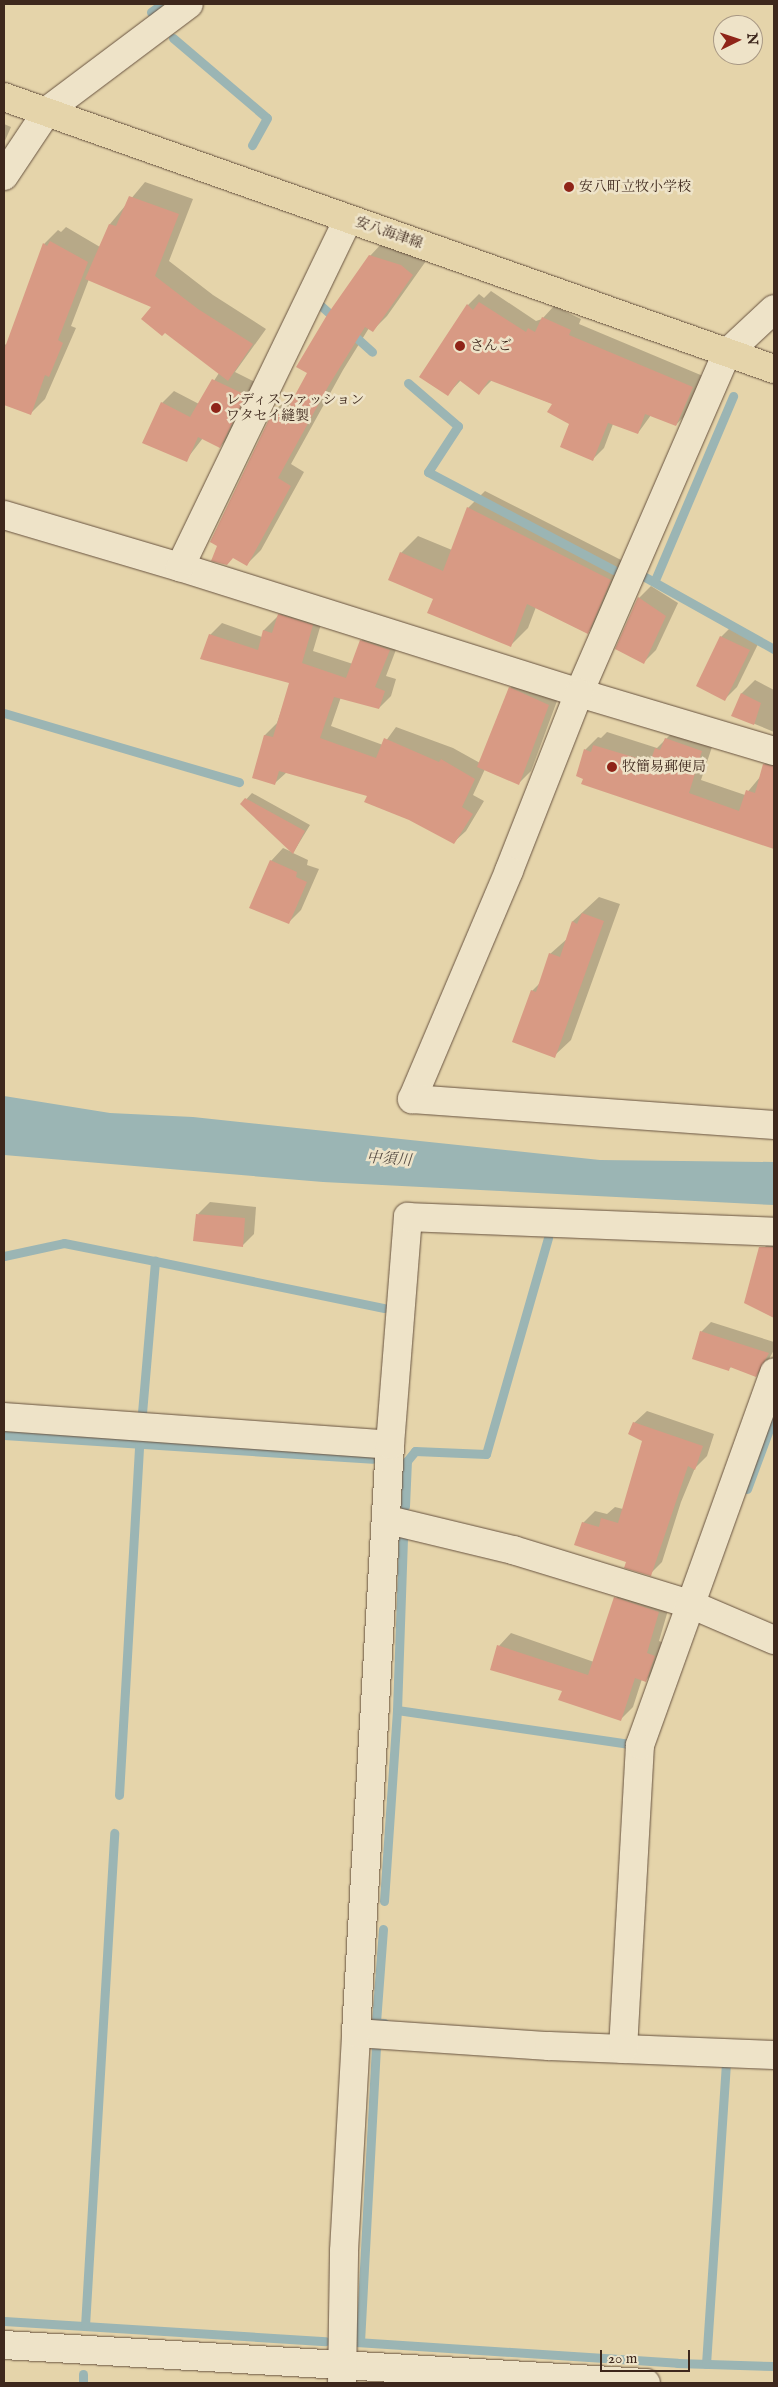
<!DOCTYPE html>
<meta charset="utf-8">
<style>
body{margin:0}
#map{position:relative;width:778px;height:2387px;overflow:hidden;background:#e5d4aa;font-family:"IM FELL English","Noto Serif JP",serif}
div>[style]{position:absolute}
.water>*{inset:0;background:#9bb5b4}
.shadow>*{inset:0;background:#0003}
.stream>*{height:9px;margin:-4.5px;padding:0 4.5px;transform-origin:4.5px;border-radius:4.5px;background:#9bb5b4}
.building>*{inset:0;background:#d89a84}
.roads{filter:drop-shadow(0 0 1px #685340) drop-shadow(0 0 1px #685340)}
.minor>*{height:28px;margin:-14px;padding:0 14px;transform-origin:14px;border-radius:14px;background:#eee3c8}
.major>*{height:28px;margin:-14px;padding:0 14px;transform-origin:14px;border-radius:14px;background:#e5d4aa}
.dots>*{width:14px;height:14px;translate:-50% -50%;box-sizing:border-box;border:2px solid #eee3c8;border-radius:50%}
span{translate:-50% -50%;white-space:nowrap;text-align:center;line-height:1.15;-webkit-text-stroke:5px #eee3c8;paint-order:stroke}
.poi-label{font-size:14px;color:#3e281d}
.left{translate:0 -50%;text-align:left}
.street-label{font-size:14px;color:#3e281d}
.water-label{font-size:15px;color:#554b43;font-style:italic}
.frame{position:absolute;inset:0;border:5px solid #3e281d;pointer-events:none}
.north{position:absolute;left:713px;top:15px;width:50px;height:50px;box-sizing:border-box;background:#eee3c8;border:1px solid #a89884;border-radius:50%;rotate:86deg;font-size:14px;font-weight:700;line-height:20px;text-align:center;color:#3e281d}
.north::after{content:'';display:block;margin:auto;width:18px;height:22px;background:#8f2418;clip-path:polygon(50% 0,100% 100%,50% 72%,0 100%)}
.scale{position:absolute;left:600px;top:2350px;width:90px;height:22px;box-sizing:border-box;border:2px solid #3e281d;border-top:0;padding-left:6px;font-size:15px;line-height:18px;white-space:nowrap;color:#3e281d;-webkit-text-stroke:4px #eee3c8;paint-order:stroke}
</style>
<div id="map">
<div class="water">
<i style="clip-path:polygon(4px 1096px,110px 1113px,193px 1117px,600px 1160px,774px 1162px,774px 1205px,323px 1182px,4px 1155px)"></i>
</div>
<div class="shadow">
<i style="clip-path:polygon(4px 124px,11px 127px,4px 143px)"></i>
<i style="clip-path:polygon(145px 182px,193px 199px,169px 261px,213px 295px,266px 329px,235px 372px,257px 383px,232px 434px,220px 447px,203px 438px,186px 460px,162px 403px,174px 391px,199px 404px,219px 373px,153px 307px,89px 279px,71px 326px,76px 328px,45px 399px,31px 413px,4px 404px,4px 344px,7px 345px,44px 244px,58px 230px,61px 232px,66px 227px,100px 247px,110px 224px)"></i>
<i style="clip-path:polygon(384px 241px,426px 261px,387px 316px,373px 330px,369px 328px,343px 370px,291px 464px,304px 472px,261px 550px,247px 564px,211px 541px,274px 411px,288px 398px,293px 401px,370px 256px)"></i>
<i style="clip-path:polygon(491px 291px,536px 321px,542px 319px,554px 306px,581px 319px,579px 324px,703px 376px,687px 413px,676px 425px,651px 415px,638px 433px,613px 424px,604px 448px,593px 459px,571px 423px,553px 404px,492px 380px,479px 393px,461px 380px,448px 394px,468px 305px,479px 294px,484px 298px)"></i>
<i style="clip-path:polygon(485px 491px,627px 563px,604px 616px,587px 633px,536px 607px,528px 628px,511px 645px,434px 599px,401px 553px,418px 536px,452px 550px,468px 508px)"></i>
<i style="clip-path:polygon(651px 586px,678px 603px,656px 650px,644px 662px,639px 598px)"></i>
<i style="clip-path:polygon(291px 603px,324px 614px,313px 651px,353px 664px,361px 641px,373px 629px,400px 639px,386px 676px,396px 679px,391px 696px,379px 708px,341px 697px,331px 726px,383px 745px,396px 727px,453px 748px,480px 763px,510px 688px,522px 676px,560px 693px,531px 771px,519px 783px,485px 769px,473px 795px,484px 801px,466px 831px,454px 842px,369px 795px,287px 772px,275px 783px,253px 777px,265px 735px,277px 723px,291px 682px,210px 635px,222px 623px,262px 637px,264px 630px)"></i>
<i style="clip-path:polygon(733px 625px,761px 638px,737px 687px,725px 699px,721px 637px)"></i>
<i style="clip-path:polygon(755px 680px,774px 690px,774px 732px,733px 715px,742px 693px)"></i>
<i style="clip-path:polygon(679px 726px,715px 738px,701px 780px,745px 795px,760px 777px,764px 765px,774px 754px,774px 848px,583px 783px,585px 750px,598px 737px,601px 738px,607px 732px,657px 748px)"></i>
<i style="clip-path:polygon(252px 793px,310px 825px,293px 853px,308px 860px,307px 865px,319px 869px,301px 910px,289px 922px,271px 861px,283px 848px,292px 852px,242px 804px)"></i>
<i style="clip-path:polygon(599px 897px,620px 904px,571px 1040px,554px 1056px,532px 991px,540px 983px,550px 954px,568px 938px,573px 921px)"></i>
<i style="clip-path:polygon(210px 1202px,256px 1207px,254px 1234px,242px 1246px,198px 1214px)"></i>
<i style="clip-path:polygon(771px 1241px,774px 1241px,774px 1317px,746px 1302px,759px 1253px)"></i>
<i style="clip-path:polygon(711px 1322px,774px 1342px,774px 1350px,765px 1366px,755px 1376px,732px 1366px,729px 1369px,701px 1332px)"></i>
<i style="clip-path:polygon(647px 1411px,714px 1434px,707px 1456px,695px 1468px,681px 1502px,662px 1562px,650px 1574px,628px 1561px,583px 1523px,595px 1511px,607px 1514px,615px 1507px,623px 1509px,643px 1441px,634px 1423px)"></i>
<i style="clip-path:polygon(628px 1586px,671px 1600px,659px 1641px,667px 1644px,658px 1668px,646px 1680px,642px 1679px,633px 1707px,621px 1719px,563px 1690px,499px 1646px,511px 1633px,594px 1662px,616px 1598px)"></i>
</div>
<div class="stream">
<i style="left:151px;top:12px;width:14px;rotate:-36deg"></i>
<i style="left:173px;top:38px;width:123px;rotate:40.4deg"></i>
<i style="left:267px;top:118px;width:31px;rotate:119deg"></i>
<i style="left:319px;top:304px;width:25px;rotate:42deg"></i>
<i style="left:349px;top:331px;width:31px;rotate:42deg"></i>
<i style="left:408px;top:383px;width:66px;rotate:40.7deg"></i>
<i style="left:458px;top:426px;width:55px;rotate:123.1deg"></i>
<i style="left:428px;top:472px;width:210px;rotate:27.8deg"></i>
<i style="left:645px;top:577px;width:148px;rotate:29.2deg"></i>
<i style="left:655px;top:580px;width:200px;rotate:-67deg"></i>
<i style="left:4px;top:713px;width:245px;rotate:16.4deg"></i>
<i style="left:4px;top:1256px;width:61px;rotate:-12.2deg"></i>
<i style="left:64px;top:1243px;width:93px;rotate:11.2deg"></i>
<i style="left:142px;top:1413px;width:153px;rotate:-85.1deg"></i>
<i style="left:155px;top:1261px;width:234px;rotate:11.6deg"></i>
<i style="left:4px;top:1435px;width:369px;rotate:3.7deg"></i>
<i style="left:747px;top:1489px;width:78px;rotate:-69.7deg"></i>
<i style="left:405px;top:1506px;width:45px;rotate:-87.5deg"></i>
<i style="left:407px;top:1461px;width:13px;rotate:-51deg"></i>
<i style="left:415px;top:1451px;width:71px;rotate:2.4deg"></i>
<i style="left:486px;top:1454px;width:225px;rotate:-74deg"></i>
<i style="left:397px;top:1710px;width:235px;rotate:8.3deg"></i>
<i style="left:119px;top:1795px;width:352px;rotate:-86.7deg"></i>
<i style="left:384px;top:1901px;width:191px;rotate:-86.1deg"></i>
<i style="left:397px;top:1710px;width:171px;rotate:-88deg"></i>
<i style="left:383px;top:1929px;width:94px;rotate:94.3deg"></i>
<i style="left:376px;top:2023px;width:8px"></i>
<i style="left:4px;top:2321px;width:322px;rotate:3.6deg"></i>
<i style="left:85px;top:2326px;width:494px;rotate:-86.6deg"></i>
<i style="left:356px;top:2342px;width:322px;rotate:3.7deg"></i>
<i style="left:677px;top:2363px;width:97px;rotate:1.8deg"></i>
<i style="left:360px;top:2342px;width:297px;rotate:-86.9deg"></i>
<i style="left:706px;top:2364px;width:300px;rotate:-86.2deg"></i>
<i style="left:83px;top:2383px;width:9px;rotate:-90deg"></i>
</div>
<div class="building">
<i style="clip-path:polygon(129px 196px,179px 214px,155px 276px,198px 309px,253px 344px,228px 381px,165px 333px,162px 336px,141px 319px,151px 307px,85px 279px,109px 224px,116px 226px)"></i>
<i style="clip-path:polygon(50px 241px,88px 262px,58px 340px,63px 343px,49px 377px,45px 375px,31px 415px,4px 405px,4px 350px,43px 243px,47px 246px)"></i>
<i style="clip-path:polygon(369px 255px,401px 265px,413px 275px,373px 332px,365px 327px,329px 385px,278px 478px,291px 486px,247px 566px,233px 558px,227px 565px,211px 561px,217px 546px,210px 542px,273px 411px,283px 417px,307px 373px,296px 367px,327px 315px)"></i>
<i style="clip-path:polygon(479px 302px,526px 332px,528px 328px,535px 332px,542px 317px,571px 330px,569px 335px,693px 387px,676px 426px,645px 414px,638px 434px,608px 423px,593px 461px,560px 447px,569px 424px,547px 412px,552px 404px,489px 380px,479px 395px,459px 380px,448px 396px,419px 377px,467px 304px,473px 310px)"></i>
<i style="clip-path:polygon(212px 379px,246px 395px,220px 448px,198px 437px,187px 462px,142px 443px,161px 402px,190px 417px)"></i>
<i style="clip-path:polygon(467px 507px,611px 580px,588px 634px,527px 604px,511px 647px,427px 613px,433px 599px,388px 580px,400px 552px,443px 571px)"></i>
<i style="clip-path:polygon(638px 597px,666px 616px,644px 664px,615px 649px)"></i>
<i style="clip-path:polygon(278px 614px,313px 625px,302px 663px,346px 678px,360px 640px,390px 650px,375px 687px,385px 691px,379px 709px,334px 697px,320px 738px,376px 758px,384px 738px,439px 762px,441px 759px,475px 779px,462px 807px,473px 814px,454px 844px,409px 820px,364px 802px,367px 796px,279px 771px,275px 785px,252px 778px,264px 735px,273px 737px,289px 683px,200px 659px,209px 634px,258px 650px,263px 630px,272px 633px)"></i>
<i style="clip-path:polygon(720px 636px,750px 650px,725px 701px,696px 686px)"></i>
<i style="clip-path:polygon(509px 687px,549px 705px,519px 785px,477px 767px)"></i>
<i style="clip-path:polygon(741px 693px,761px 703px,754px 725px,731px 716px)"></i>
<i style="clip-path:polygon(665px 738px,702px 751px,689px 793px,739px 811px,746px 790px,755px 793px,763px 764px,774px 766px,774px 849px,581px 784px,583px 779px,576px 776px,584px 749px,591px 752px,593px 745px,650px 762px,655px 748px,660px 750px)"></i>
<i style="clip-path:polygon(245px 798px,305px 831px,293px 854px,240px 804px)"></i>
<i style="clip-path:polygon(270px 860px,297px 872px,296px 877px,307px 882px,289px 924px,249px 908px)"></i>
<i style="clip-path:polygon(582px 913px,604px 921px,555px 1058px,512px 1042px,531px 990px,536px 992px,549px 953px,560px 957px,572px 921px,577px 924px)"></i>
<i style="clip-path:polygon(196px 1214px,245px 1218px,243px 1247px,193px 1241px)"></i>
<i style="clip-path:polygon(759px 1247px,774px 1247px,774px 1318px,744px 1303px)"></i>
<i style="clip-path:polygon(700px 1331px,769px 1353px,756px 1377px,730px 1367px,729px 1371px,692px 1359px)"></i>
<i style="clip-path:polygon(633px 1422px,703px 1446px,695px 1470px,688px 1466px,651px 1576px,624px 1568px,626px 1562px,574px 1545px,582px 1522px,599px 1527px,601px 1518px,618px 1523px,642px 1441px,628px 1434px)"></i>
<i style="clip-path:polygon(614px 1597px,659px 1612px,647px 1653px,655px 1656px,646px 1682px,635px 1678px,621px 1721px,558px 1700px,562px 1691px,490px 1670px,497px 1645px,588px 1675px)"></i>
</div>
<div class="roads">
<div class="minor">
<i style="left:4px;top:176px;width:79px;rotate:-56.3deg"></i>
<i style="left:48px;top:110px;width:176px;rotate:-36.9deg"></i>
<i style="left:4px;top:515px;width:184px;rotate:16.5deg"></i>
<i style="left:180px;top:567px;width:418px;rotate:17.5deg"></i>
<i style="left:579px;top:693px;width:371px;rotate:-66.5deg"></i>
<i style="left:727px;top:353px;width:64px;rotate:-43.1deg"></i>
<i style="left:180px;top:567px;width:386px;rotate:-64.2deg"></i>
<i style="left:774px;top:751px;width:203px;rotate:-163.4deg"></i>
<i style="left:579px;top:693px;width:191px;rotate:111.5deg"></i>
<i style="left:509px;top:871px;width:248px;rotate:113deg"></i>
<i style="left:412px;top:1099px;width:363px;rotate:4.1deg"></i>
<i style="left:4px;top:1417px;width:387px;rotate:4.1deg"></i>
<i style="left:388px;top:1520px;width:129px;rotate:13.5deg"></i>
<i style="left:513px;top:1550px;width:185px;rotate:17deg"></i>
<i style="left:690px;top:1604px;width:91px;rotate:23.2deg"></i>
<i style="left:356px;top:2033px;width:193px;rotate:3.9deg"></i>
<i style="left:549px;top:2046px;width:225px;rotate:2.3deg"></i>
<i style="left:623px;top:2049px;width:304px;rotate:-86.8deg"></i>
<i style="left:640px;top:1745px;width:396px;rotate:-70.2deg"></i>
<i style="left:4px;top:2345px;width:643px;rotate:3.39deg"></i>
<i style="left:342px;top:2383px;width:132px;rotate:-89.1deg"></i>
<i style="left:344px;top:2251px;width:218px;rotate:-86.8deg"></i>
<i style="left:356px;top:2033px;width:589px;rotate:-86.69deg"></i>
<i style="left:390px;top:1445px;width:229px;rotate:-85.5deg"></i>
<i style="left:408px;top:1217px;width:366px;rotate:2.3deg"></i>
</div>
<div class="major">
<i style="left:4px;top:97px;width:817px;rotate:19.46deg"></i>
</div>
</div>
<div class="dots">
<i style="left:569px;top:187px;background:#8f2418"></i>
<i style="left:460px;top:346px;background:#8f2418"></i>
<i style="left:216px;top:408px;background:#8f2418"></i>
<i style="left:612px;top:767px;background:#8f2418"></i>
</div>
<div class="poi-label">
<span class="left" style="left:579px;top:187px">安八町立牧小学校</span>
<span class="left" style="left:470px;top:346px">さんご</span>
<span class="left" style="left:226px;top:408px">レディスファッション<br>ワタセイ縫製</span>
<span class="left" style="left:622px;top:767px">牧簡易郵便局</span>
</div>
<div class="street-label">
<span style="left:389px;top:233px;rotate:19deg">安八海津線</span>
</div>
<div class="water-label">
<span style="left:389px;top:1159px;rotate:4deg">中須川</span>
</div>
<div class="frame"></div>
<div class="north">N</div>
<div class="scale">20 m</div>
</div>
